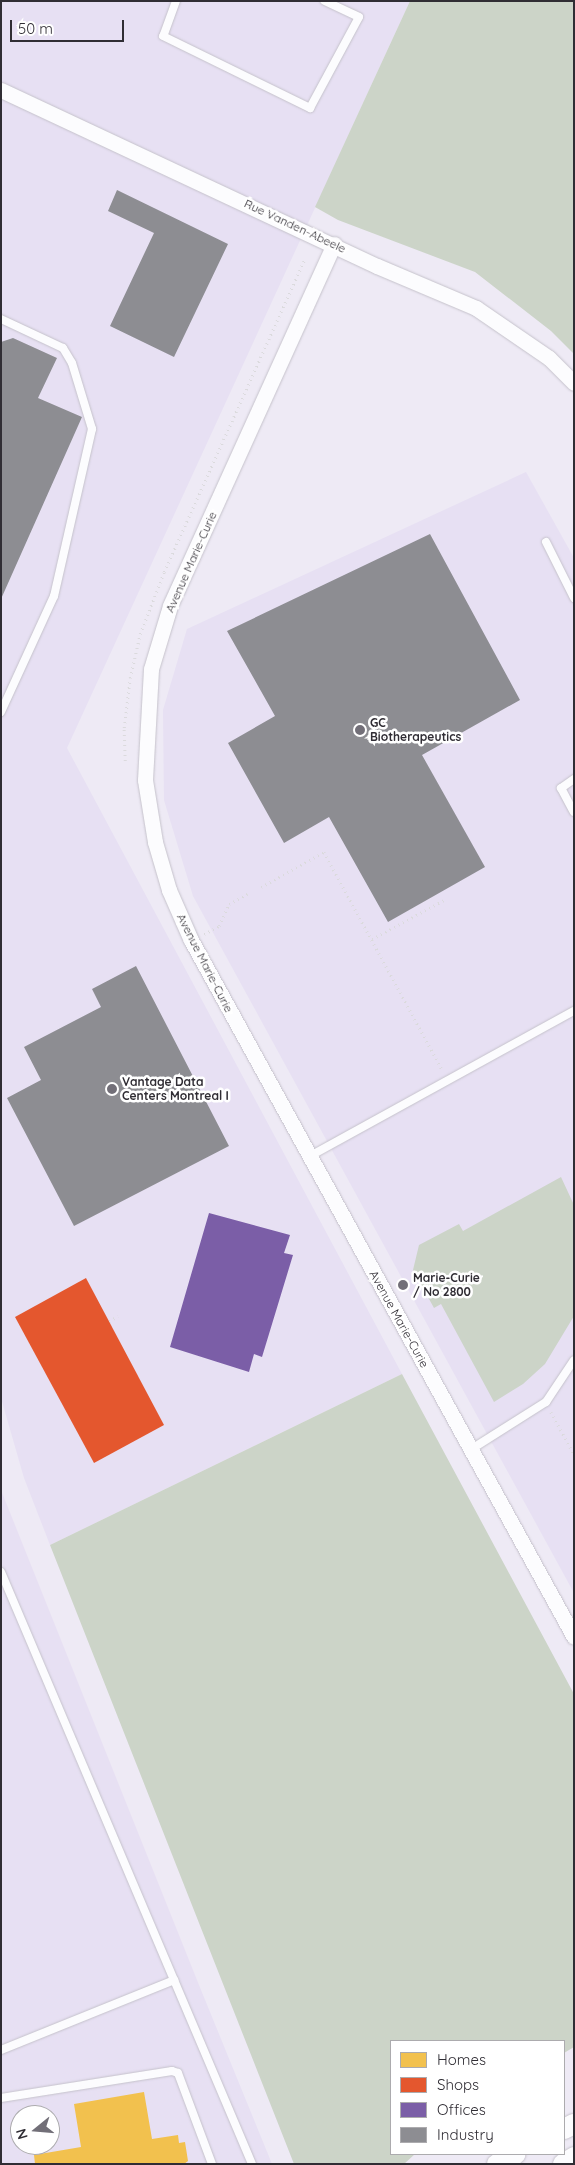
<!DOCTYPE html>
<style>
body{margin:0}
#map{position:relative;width:575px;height:2165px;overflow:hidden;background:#eeeaf5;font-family:Quicksand,sans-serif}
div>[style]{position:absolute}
.built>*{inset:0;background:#e7e0f3}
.green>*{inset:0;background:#ccd4c8}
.homes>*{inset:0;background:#f2c14e}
.shops>*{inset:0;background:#e4572e}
.offices>*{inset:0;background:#7b5ea7}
.industry>*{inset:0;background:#8d8d92}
.path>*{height:2.5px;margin-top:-1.25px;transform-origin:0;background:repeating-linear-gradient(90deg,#dbdadd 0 1px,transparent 0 5px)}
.roads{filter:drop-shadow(0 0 1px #c5c2cb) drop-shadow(0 0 1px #c5c2cb)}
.service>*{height:8px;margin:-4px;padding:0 4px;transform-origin:4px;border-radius:4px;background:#fcfcfe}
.minor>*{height:15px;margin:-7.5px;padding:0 7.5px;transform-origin:7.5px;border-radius:7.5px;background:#fcfcfe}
.tertiary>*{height:20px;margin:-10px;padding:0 10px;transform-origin:10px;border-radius:10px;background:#fcfcfe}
.dots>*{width:14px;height:14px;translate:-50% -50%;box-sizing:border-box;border:2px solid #fff;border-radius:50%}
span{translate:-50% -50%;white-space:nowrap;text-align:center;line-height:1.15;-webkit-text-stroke:5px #fff;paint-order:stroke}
.street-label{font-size:12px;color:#302d34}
.poi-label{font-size:12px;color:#302d34;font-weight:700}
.left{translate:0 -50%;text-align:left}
.frame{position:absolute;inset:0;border:2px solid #302d34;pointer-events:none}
.legend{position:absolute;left:390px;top:2040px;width:175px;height:115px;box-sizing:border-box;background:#fff;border:1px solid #acabae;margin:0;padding:6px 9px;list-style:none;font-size:15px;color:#302d34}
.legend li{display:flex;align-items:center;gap:10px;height:25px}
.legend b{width:25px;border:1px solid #acabae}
.north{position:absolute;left:10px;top:2105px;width:50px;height:50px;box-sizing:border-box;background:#fff;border:1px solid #acabae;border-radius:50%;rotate:253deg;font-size:14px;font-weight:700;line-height:20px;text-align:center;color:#302d34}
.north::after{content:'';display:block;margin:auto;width:18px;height:22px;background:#726f78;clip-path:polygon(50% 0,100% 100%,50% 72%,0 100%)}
.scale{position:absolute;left:10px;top:20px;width:114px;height:22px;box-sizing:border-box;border:2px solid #302d34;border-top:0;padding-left:6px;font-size:15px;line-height:18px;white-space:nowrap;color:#302d34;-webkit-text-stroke:4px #fff;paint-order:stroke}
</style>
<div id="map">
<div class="built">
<i style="clip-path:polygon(1px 1px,410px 1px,67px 748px,402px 1374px,50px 1545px,24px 1478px,1px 1398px)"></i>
<i style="clip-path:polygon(526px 472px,574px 558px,574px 1593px,193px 896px,164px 800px,163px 710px,187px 629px)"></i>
<i style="clip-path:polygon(evenodd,1px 1490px,199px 1985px,272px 2164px,1px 2164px,1px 1490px,20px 2115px,50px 2115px,50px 2145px,20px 2145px,20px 2115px)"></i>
</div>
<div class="green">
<i style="clip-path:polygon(410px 1px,574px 1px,574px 354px,551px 331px,475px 272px,338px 220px,315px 207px)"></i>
<i style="clip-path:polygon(561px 1177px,574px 1205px,574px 1316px,545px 1364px,523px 1384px,494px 1402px,441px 1304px,434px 1308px,413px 1270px,419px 1245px,459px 1224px,463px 1231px)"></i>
<i style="clip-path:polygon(402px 1374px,574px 1694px,574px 2047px,564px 2053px,564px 2041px,391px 2041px,391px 2154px,415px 2154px,404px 2164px,294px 2164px,50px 1545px)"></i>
</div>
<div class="homes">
<i style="clip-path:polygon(144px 2092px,152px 2139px,178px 2135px,179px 2143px,185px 2142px,188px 2161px,184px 2164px,35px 2164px,34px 2155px,81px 2147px,74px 2104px)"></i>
</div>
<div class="shops">
<i style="clip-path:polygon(86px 1278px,164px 1425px,94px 1463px,15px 1317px)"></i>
</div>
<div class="offices">
<i style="clip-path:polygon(209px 1213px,290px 1235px,284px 1253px,293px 1255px,262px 1357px,254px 1354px,249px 1372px,170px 1347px)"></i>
</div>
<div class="industry">
<i style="clip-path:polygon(117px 190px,228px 244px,174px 357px,110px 326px,154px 233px,108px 211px)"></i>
<i style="clip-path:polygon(13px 338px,57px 358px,38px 398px,82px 417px,1px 599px,1px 342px)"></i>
<i style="clip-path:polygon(430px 534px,520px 700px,422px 755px,485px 867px,388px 922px,329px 817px,284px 843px,228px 743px,275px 716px,227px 631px)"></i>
<i style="clip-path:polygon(136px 966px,229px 1146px,74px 1226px,7px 1098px,41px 1080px,24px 1047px,101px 1007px,92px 989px)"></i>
</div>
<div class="path">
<i style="left:125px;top:761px;width:33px;rotate:-92deg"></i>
<i style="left:124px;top:728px;width:50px;rotate:-83.2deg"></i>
<i style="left:130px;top:678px;width:45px;rotate:-77.2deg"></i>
<i style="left:140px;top:634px;width:66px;rotate:-68.8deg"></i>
<i style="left:164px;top:572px;width:344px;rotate:-65.8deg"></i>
<i style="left:261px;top:887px;width:72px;rotate:-29.1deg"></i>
<i style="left:324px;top:852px;width:249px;rotate:61.5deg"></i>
<i style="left:204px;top:934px;width:17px;rotate:-28deg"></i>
<i style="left:219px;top:926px;width:24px;rotate:-66deg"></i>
<i style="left:229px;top:904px;width:21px;rotate:-29deg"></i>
<i style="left:372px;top:939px;width:84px;rotate:-28.4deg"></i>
<i style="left:109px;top:1321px;width:10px;rotate:-29deg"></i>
<i style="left:551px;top:1412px;width:48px;rotate:61.3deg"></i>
</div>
<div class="roads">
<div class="service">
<i style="left:176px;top:1px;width:37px;rotate:110deg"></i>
<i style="left:163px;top:36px;width:164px;rotate:26.1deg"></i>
<i style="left:310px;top:108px;width:103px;rotate:-61.7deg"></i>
<i style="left:359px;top:17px;width:38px;rotate:-155deg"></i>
<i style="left:1px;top:319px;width:68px;rotate:25.1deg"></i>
<i style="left:63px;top:348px;width:17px;rotate:59deg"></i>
<i style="left:72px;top:363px;width:69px;rotate:73.1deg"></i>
<i style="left:92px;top:429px;width:171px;rotate:102.8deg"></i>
<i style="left:54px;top:596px;width:128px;rotate:114.6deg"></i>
<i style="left:546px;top:542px;width:63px;rotate:63.4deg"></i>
<i style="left:574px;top:779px;width:16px;rotate:145deg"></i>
<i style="left:561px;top:788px;width:27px;rotate:62deg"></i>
<i style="left:310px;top:1156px;width:301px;rotate:-28.8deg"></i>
<i style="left:470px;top:1450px;width:90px;rotate:-32.3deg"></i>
<i style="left:546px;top:1402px;width:50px;rotate:-56.3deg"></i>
<i style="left:1px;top:1572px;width:643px;rotate:67.02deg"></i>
<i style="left:1px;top:2050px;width:187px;rotate:-22deg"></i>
<i style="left:1px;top:2098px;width:173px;rotate:-9deg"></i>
<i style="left:172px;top:2071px;width:6px;rotate:18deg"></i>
<i style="left:178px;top:2073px;width:97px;rotate:69.5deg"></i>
</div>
<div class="minor">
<i style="left:1px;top:90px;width:415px;rotate:25.1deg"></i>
<i style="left:377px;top:266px;width:108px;rotate:23deg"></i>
<i style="left:476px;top:308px;width:88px;rotate:34.4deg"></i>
<i style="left:549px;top:358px;width:35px;rotate:45deg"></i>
<i style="left:334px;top:244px;width:397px;rotate:114.4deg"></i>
<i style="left:170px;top:606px;width:66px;rotate:106.8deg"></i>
<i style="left:151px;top:669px;width:111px;rotate:93.1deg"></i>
<i style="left:145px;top:780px;width:63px;rotate:80.8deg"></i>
<i style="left:155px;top:842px;width:50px;rotate:73.7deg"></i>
<i style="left:169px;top:890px;width:55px;rotate:66.3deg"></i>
<i style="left:191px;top:940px;width:795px;rotate:61.21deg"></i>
</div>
<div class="tertiary">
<i style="left:564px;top:2129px;width:11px;rotate:-27deg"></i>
<i style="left:497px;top:2164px;width:21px;rotate:-28deg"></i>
<i style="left:563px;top:2164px;width:13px;rotate:-32deg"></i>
</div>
</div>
<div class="dots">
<i style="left:360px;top:730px;background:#726f78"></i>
<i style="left:112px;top:1089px;background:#726f78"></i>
<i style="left:403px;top:1285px;background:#726f78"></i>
</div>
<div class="street-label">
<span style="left:295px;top:226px;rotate:25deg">Rue Vanden-Abeele</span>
<span style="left:191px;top:562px;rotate:-66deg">Avenue Marie-Curie</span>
<span style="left:205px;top:963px;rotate:63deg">Avenue Marie-Curie</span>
<span style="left:399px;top:1319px;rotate:61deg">Avenue Marie-Curie</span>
</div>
<div class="poi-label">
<span class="left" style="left:370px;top:730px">GC<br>Biotherapeutics</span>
<span class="left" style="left:122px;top:1089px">Vantage Data<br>Centers Montreal I</span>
<span class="left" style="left:413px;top:1285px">Marie-Curie<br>/ No 2800</span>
</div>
<div class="frame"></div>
<ul class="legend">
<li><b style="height:14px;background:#f2c14e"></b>Homes</li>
<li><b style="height:14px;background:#e4572e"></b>Shops</li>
<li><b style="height:14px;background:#7b5ea7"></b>Offices</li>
<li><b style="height:14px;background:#8d8d92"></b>Industry</li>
</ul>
<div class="north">N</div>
<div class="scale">50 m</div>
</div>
